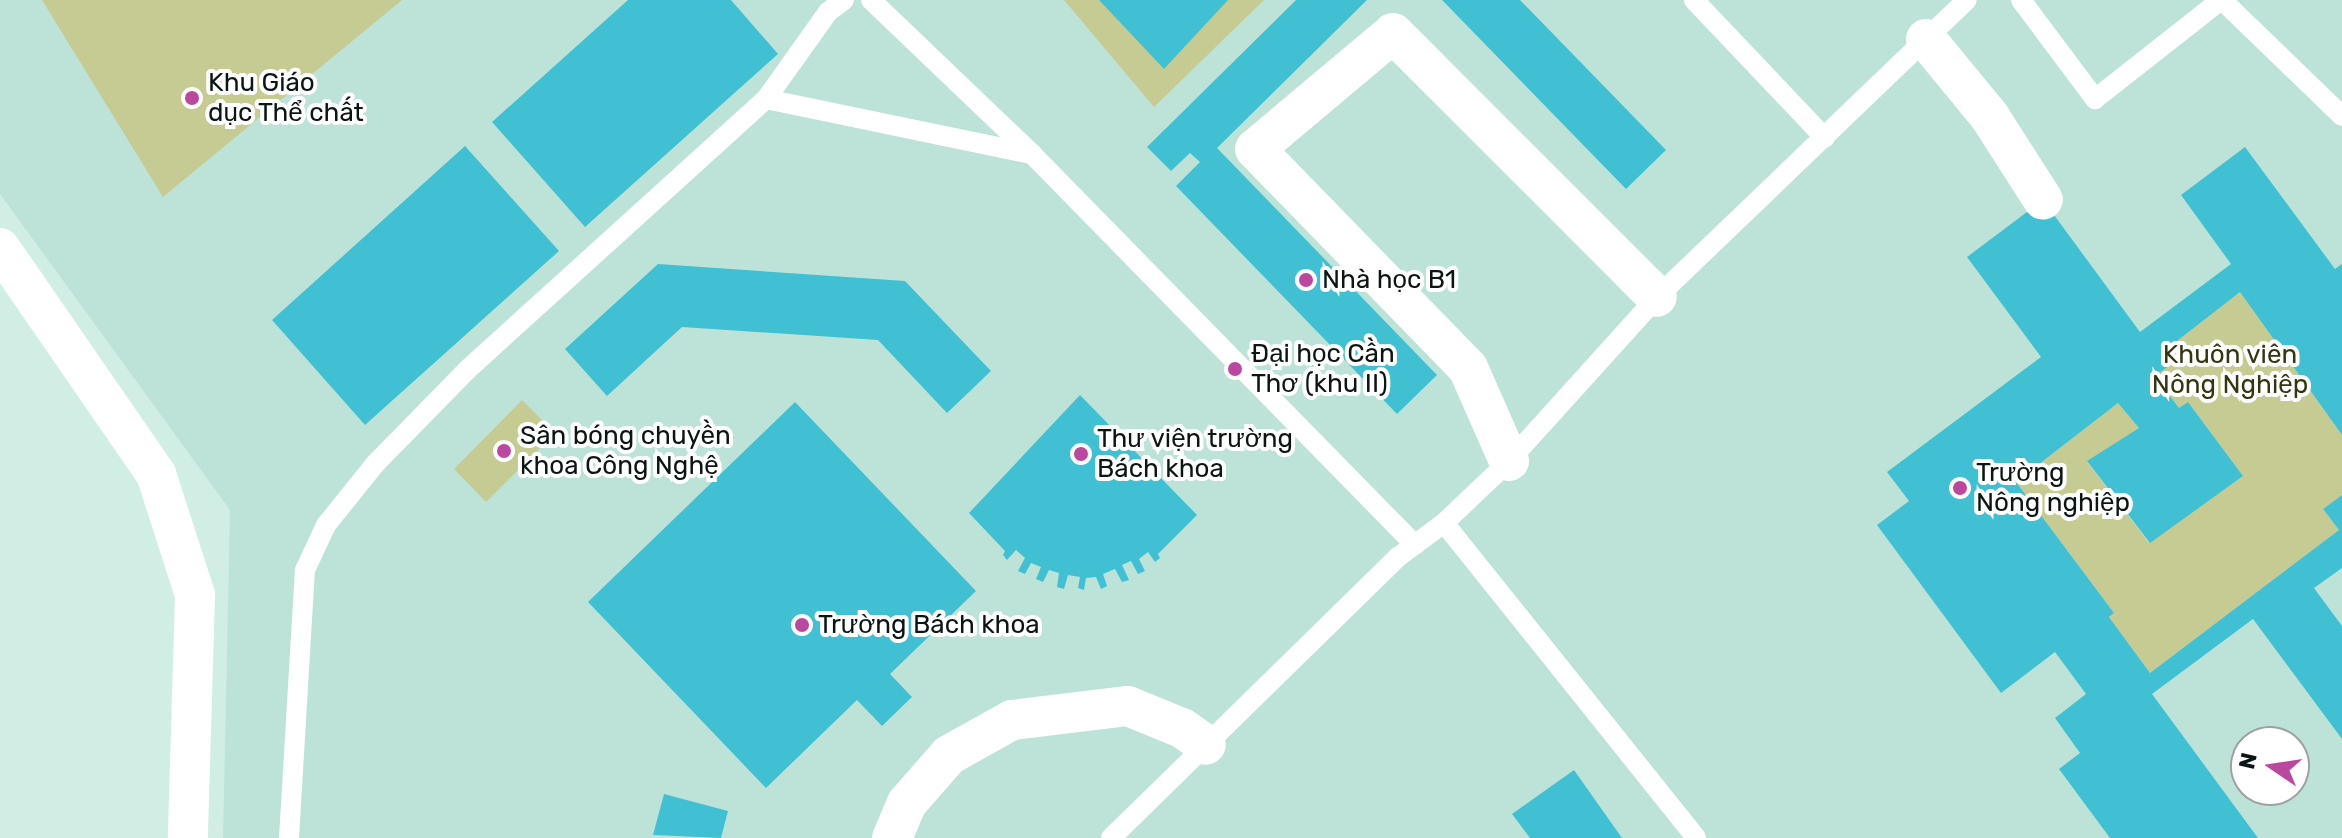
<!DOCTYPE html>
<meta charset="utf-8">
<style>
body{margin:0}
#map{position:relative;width:2342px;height:838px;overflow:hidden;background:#d1eee5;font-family:Rubik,sans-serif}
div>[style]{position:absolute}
.built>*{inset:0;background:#bde3d8}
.green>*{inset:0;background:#c6ca93}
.building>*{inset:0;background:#42c0d3}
.lane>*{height:20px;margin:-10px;padding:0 10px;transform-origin:10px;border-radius:10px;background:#fff}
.street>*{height:40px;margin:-20px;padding:0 20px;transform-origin:20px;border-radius:20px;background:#fff}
.dots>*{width:22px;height:22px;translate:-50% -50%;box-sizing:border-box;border:4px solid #fff;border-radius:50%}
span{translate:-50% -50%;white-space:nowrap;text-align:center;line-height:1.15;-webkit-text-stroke:8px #fff;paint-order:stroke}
.poi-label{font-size:26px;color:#0b1513}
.left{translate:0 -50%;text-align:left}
.park-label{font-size:26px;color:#343610}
.north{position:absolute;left:2230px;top:726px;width:80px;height:80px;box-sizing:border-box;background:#fff;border:2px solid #9da1a1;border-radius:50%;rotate:283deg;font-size:22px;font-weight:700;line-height:32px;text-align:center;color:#0b1513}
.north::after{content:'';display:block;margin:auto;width:28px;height:36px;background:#bc479e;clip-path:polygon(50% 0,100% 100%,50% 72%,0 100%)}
</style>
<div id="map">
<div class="built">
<i style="clip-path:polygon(evenodd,0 0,2342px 0,2342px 838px,223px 838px,230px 510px,0 194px,0 0,2246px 742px,2294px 742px,2294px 790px,2246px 790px,2246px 742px)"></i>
</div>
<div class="green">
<i style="clip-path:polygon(42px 0,402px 0,163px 197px)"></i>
<i style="clip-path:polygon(1064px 0,1264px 0,1154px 107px)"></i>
<i style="clip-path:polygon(2240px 292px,2342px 435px,2342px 495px,2323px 509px,2339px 530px,2150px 673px,2109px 617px,2114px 613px,2016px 482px,2118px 403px,2139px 428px,2087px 462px,2149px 543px,2243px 476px,2188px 402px,2179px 408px,2155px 376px,2177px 360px,2168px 348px)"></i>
<i style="clip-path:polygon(522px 400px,555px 433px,486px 502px,454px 469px)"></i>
</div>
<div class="building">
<i style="clip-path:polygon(628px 0,731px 0,778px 54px,585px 227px,492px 122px)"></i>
<i style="clip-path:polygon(1099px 0,1228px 0,1164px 69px)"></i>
<i style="clip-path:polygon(1296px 0,1367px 0,1217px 148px,1437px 375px,1397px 414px,1176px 186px,1200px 162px,1190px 153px,1171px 171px,1147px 147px)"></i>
<i style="clip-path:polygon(1442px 0,1520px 0,1666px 150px,1626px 189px)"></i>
<i style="clip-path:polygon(465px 146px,559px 251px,365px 425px,272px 320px)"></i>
<i style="clip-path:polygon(2245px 147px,2335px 269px,2342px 264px,2342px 435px,2240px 292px,2168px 348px,2177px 360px,2155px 376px,2179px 408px,2188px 402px,2243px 476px,2150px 543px,2087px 461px,2139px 428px,2118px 403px,2016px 482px,2114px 613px,2109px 617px,2150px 673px,2339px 530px,2323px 509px,2342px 495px,2342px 568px,2314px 588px,2342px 626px,2342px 739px,2253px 619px,2152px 694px,2258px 838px,2110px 838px,2059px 769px,2080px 753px,2055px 718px,2086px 694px,2055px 652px,2001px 693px,1877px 525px,1909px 501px,1887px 472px,2041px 357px,1967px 257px,2043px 200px,2140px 332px,2231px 264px,2181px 195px)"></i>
<i style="clip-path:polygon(658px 264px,905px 281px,991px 371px,947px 413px,878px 340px,682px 327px,607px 396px,565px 349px)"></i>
<i style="clip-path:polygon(1080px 395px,1197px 515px,1158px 554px,1160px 558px,1155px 562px,1148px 552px,1139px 559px,1145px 571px,1138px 574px,1131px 561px,1122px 565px,1129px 580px,1122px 582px,1115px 569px,1103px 574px,1107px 586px,1101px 589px,1096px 577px,1086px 578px,1084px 590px,1078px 588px,1080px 577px,1068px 575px,1064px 589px,1057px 587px,1059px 573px,1049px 570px,1043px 582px,1036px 579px,1041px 567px,1031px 563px,1025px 574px,1018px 571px,1025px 558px,1016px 550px,1007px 560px,1003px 555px,1005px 551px,969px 513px)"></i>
<i style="clip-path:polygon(795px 402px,976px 591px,890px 674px,912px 697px,882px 726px,857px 700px,766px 788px,588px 602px)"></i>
<i style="clip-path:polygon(1574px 770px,1622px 838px,1530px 838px,1512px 814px)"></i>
<i style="clip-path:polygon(664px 794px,728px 811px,721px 838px,653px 835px)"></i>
</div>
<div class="lane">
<i style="left:871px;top:0;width:223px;rotate:43.7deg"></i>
<i style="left:1032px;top:154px;width:547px;rotate:45.59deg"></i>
<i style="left:1694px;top:0;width:190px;rotate:46.5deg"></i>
<i style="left:2021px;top:0;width:124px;rotate:53.2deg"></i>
<i style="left:2095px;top:99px;width:160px;rotate:-38.2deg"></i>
<i style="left:2222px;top:0;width:167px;rotate:44deg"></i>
<i style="left:766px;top:99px;width:107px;rotate:-54.5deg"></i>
<i style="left:828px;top:12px;width:20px;rotate:-37deg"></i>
<i style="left:1444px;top:523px;width:403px;rotate:51.3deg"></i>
<i style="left:289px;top:838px;width:268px;rotate:-86.6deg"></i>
<i style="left:305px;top:570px;width:50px;rotate:-65deg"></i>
<i style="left:326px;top:525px;width:78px;rotate:-51.2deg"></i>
<i style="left:375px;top:464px;width:132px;rotate:-45.6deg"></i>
<i style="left:467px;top:370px;width:404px;rotate:-42.2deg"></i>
<i style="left:766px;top:99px;width:272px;rotate:11.7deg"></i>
<i style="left:1111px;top:838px;width:402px;rotate:-44.4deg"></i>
<i style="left:1398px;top:557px;width:57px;rotate:-36.5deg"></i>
<i style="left:1444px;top:523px;width:90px;rotate:-43.6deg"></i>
<i style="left:1509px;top:461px;width:221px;rotate:-47.9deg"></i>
<i style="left:1657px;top:297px;width:429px;rotate:-43.8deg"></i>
</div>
<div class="street">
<i style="left:1926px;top:39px;width:101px;rotate:50.6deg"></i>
<i style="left:1990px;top:117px;width:98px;rotate:57.4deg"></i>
<i style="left:0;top:248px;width:275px;rotate:55.4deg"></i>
<i style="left:156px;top:474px;width:127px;rotate:72.1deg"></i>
<i style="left:195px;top:595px;width:243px;rotate:91.7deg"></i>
<i style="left:1509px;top:461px;width:102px;rotate:-113.8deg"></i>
<i style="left:1468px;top:368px;width:305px;rotate:-134.2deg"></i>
<i style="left:1255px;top:149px;width:180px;rotate:-40deg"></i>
<i style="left:1393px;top:33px;width:373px;rotate:45deg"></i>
<i style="left:892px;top:838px;width:38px;rotate:-67deg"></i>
<i style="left:907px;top:803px;width:64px;rotate:-48.8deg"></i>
<i style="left:949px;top:755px;width:72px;rotate:-29.1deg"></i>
<i style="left:1012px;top:720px;width:117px;rotate:-6.9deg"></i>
<i style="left:1128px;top:706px;width:58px;rotate:22.2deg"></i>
<i style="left:1182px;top:728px;width:29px;rotate:35deg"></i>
</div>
<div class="dots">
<i style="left:192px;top:98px;background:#bc479e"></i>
<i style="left:1306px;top:280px;background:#bc479e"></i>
<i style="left:1235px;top:369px;background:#bc479e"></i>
<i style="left:504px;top:451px;background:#bc479e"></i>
<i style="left:1081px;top:454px;background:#bc479e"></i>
<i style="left:1960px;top:488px;background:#bc479e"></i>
<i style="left:802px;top:625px;background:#bc479e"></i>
</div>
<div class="poi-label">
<span class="left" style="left:208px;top:98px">Khu Giáo<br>dục Thể chất</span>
<span class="left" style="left:1322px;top:280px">Nhà học B1</span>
<span class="left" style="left:1251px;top:369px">Đại học Cần<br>Thơ (khu II)</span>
<span class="left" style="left:520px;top:451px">Sân bóng chuyền<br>khoa Công Nghệ</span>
<span class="left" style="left:1097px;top:454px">Thư viện trường<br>Bách khoa</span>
<span class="left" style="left:1976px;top:488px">Trường<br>Nông nghiệp</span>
<span class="left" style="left:818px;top:625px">Trường Bách khoa</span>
</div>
<div class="park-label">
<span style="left:2230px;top:370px">Khuôn viên<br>Nông Nghiệp</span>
</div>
<div class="north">N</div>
</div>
